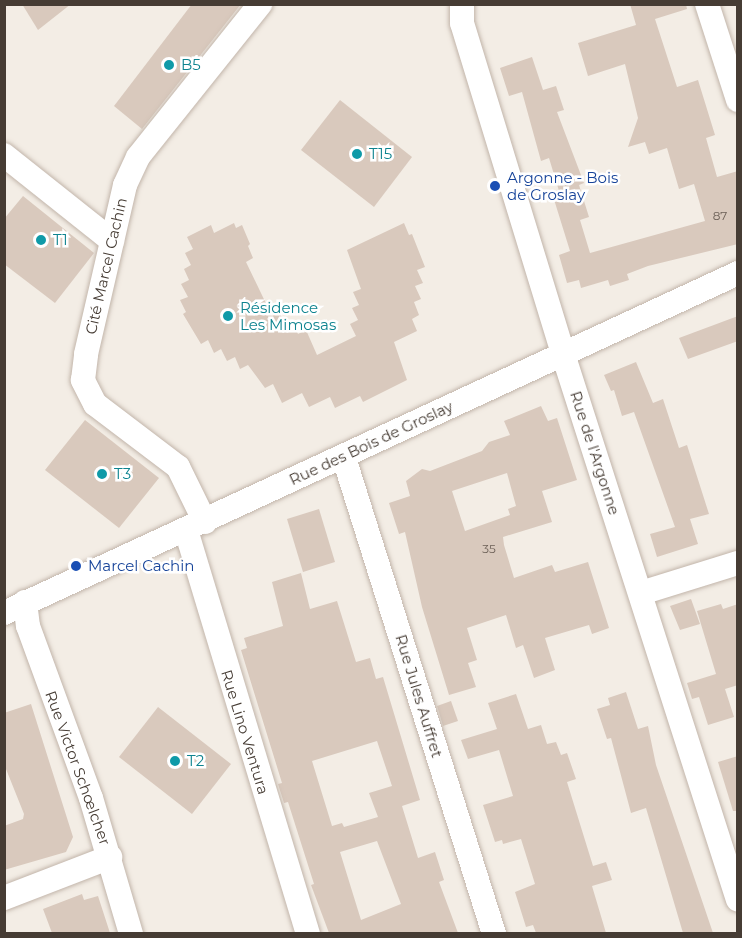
<!DOCTYPE html>
<meta charset="utf-8">
<style>
body{margin:0}
#map{position:relative;width:742px;height:938px;overflow:hidden;background:#f3ede5;font-family:Montserrat,sans-serif}
div>[style]{position:absolute}
.building>*{inset:0;background:#d9c9bd}
.roads{filter:drop-shadow(0 0 2px #c2b5aa) drop-shadow(0 0 2px #c2b5aa)}
.minor>*{height:24px;margin:-12px;padding:0 12px;transform-origin:12px;border-radius:12px;background:#fff}
.dots>*{width:16px;height:16px;translate:-50% -50%;box-sizing:border-box;border:3px solid #fff;border-radius:50%}
span{translate:-50% -50%;white-space:nowrap;text-align:center;line-height:1.15;-webkit-text-stroke:5px #fff;paint-order:stroke}
.number-label{font-size:12px;color:#6b5f56}
.number-label span{-webkit-text-stroke-width:0}
.culture-label{font-size:15px;color:#0d838f}
.left{translate:0 -50%;text-align:left}
.transit-label{font-size:15px;color:#164399}
.street-label{font-size:15px;color:#463c34}
.frame{position:absolute;inset:0;border:6px solid #463c34;pointer-events:none}
</style>
<div id="map">
<div class="building">
<i style="clip-path:polygon(22px 4px,71px 4px,38px 30px)"></i>
<i style="clip-path:polygon(192px 4px,241px 4px,142px 129px,114px 106px)"></i>
<i style="clip-path:polygon(630px 4px,686px 4px,687px 9px,655px 19px,677px 87px,698px 80px,715px 135px,706px 138px,717px 177px,738px 171px,738px 244px,648px 266px,627px 274px,629px 280px,610px 286px,608px 280px,581px 288px,579px 280px,567px 283px,559px 255px,570px 251px,552px 193px,559px 191px,549px 158px,541px 161px,522px 92px,509px 96px,500px 68px,532px 57px,543px 90px,556px 86px,564px 110px,557px 112px,584px 183px,579px 185px,589px 217px,580px 220px,590px 253px,705px 221px,694px 184px,679px 189px,667px 148px,649px 154px,645px 142px,628px 147px,638px 118px,625px 64px,588px 76px,578px 43px,636px 25px)"></i>
<i style="clip-path:polygon(340px 100px,412px 157px,374px 207px,301px 150px)"></i>
<i style="clip-path:polygon(23px 196px,94px 253px,55px 303px,4px 264px,4px 219px)"></i>
<i style="clip-path:polygon(234px 223px,236px 228px,242px 225px,250px 244px,248px 246px,253px 258px,246px 262px,272px 316px,280px 313px,285px 325px,292px 321px,298px 334px,306px 330px,317px 355px,356px 336px,350px 324px,358px 320px,352px 308px,359px 305px,353px 292px,361px 289px,347px 250px,404px 223px,409px 235px,412px 234px,425px 267px,417px 270px,423px 283px,415px 286px,421px 299px,414px 302px,419px 315px,412px 319px,417px 331px,394px 342px,407px 380px,363px 402px,360px 396px,335px 408px,330px 397px,309px 407px,302px 393px,282px 403px,273px 384px,265px 388px,248px 365px,240px 369px,235px 357px,227px 361px,221px 349px,214px 353px,208px 340px,201px 344px,183px 314px,186px 312px,180px 300px,188px 297px,181px 284px,189px 280px,184px 269px,191px 265px,185px 253px,193px 249px,187px 237px,211px 225px,214px 233px)"></i>
<i style="clip-path:polygon(738px 316px,738px 341px,688px 359px,679px 338px)"></i>
<i style="clip-path:polygon(636px 362px,653px 403px,663px 399px,679px 448px,687px 445px,709px 514px,690px 519px,698px 544px,657px 557px,650px 534px,675px 527px,634px 412px,622px 416px,614px 390px,611px 391px,604px 375px)"></i>
<i style="clip-path:polygon(evenodd,541px 406px,548px 421px,557px 418px,577px 480px,542px 491px,552px 522px,503px 537px,504px 545px,514px 578px,552px 565px,555px 572px,588px 562px,609px 628px,592px 634px,589px 625px,545px 638px,555px 670px,534px 678px,523px 645px,516px 648px,506px 615px,467px 628px,477px 660px,468px 663px,476px 687px,449px 695px,422px 607px,405px 532px,399px 534px,389px 503px,410px 496px,406px 481px,422px 469px,430px 471px,482px 451px,489px 442px,510px 435px,504px 421px,541px 406px,507px 473px,516px 506px,508px 509px,510px 515px,465px 531px,452px 491px,507px 473px)"></i>
<i style="clip-path:polygon(85px 420px,159px 478px,119px 528px,45px 470px)"></i>
<i style="clip-path:polygon(319px 509px,335px 562px,303px 572px,287px 519px)"></i>
<i style="clip-path:polygon(evenodd,301px 573px,310px 609px,337px 601px,356px 662px,370px 658px,376px 679px,383px 677px,420px 800px,402px 806px,418px 858px,435px 852px,444px 880px,439px 882px,458px 933px,329px 933px,311px 885px,314px 884px,288px 802px,284px 803px,278px 784px,282px 783px,241px 650px,247px 648px,244px 638px,283px 626px,272px 582px,301px 573px,377px 741px,392px 786px,369px 793px,378px 817px,344px 827px,342px 823px,332px 826px,312px 761px,377px 741px,301px 573px,377px 841px,401px 904px,361px 920px,340px 852px,377px 841px)"></i>
<i style="clip-path:polygon(691px 599px,700px 624px,680px 630px,670px 606px)"></i>
<i style="clip-path:polygon(721px 604px,723px 609px,738px 604px,738px 685px,725px 689px,734px 717px,708px 725px,699px 697px,692px 699px,687px 683px,716px 674px,697px 611px)"></i>
<i style="clip-path:polygon(626px 692px,638px 729px,648px 726px,656px 765px,713px 933px,683px 933px,646px 808px,631px 813px,611px 738px,607px 739px,597px 709px,610px 705px,608px 698px)"></i>
<i style="clip-path:polygon(516px 694px,528px 729px,541px 725px,547px 744px,556px 742px,561px 755px,567px 753px,576px 779px,567px 782px,593px 866px,606px 862px,612px 880px,592px 886px,606px 933px,536px 933px,533px 925px,526px 927px,515px 892px,535px 884px,521px 839px,503px 844px,502px 840px,495px 842px,483px 805px,513px 796px,499px 750px,468px 759px,461px 740px,497px 729px,488px 703px)"></i>
<i style="clip-path:polygon(451px 701px,458px 721px,443px 726px,437px 706px)"></i>
<i style="clip-path:polygon(31px 704px,73px 837px,66px 852px,4px 870px,4px 826px,23px 819px,24px 814px,4px 764px,4px 713px)"></i>
<i style="clip-path:polygon(158px 707px,231px 764px,192px 814px,119px 757px)"></i>
<i style="clip-path:polygon(738px 756px,738px 811px,733px 811px,718px 762px)"></i>
<i style="clip-path:polygon(82px 894px,84px 900px,98px 896px,110px 933px,52px 933px,43px 909px)"></i>
</div>
<div class="roads">
<div class="minor">
<i style="left:462px;top:4px;width:19px;rotate:90deg"></i>
<i style="left:462px;top:23px;width:346px;rotate:73deg"></i>
<i style="left:563px;top:354px;width:573px;rotate:72.23deg"></i>
<i style="left:707px;top:4px;width:101px;rotate:72.1deg"></i>
<i style="left:4px;top:155px;width:138px;rotate:38.5deg"></i>
<i style="left:344px;top:458px;width:499px;rotate:72.5deg"></i>
<i style="left:205px;top:522px;width:61px;rotate:-116.1deg"></i>
<i style="left:178px;top:467px;width:104px;rotate:-142.8deg"></i>
<i style="left:95px;top:404px;width:27px;rotate:-117deg"></i>
<i style="left:83px;top:380px;width:26px;rotate:-83deg"></i>
<i style="left:86px;top:354px;width:173px;rotate:-77deg"></i>
<i style="left:125px;top:185px;width:31px;rotate:-65deg"></i>
<i style="left:138px;top:157px;width:196px;rotate:-51.4deg"></i>
<i style="left:186px;top:530px;width:422px;rotate:73.2deg"></i>
<i style="left:641px;top:593px;width:102px;rotate:-17.2deg"></i>
<i style="left:25px;top:602px;width:24px;rotate:83deg"></i>
<i style="left:28px;top:626px;width:183px;rotate:69.9deg"></i>
<i style="left:91px;top:798px;width:142px;rotate:73.6deg"></i>
<i style="left:4px;top:613px;width:809px;rotate:-24.85deg"></i>
<i style="left:4px;top:898px;width:114px;rotate:-21.1deg"></i>
</div>
</div>
<div class="dots">
<i style="left:169px;top:65px;background:#0f9aa8"></i>
<i style="left:357px;top:154px;background:#0f9aa8"></i>
<i style="left:495px;top:186px;background:#1a4fb4"></i>
<i style="left:41px;top:240px;background:#0f9aa8"></i>
<i style="left:228px;top:316px;background:#0f9aa8"></i>
<i style="left:102px;top:474px;background:#0f9aa8"></i>
<i style="left:76px;top:566px;background:#1a4fb4"></i>
<i style="left:175px;top:761px;background:#0f9aa8"></i>
</div>
<div class="number-label">
<span style="left:720px;top:216px">87</span>
<span style="left:489px;top:549px">35</span>
</div>
<div class="culture-label">
<span class="left" style="left:181px;top:65px">B5</span>
<span class="left" style="left:369px;top:154px">T15</span>
<span class="left" style="left:53px;top:240px">T1</span>
<span class="left" style="left:240px;top:316px">Résidence<br>Les Mimosas</span>
<span class="left" style="left:114px;top:474px">T3</span>
<span class="left" style="left:187px;top:761px">T2</span>
</div>
<div class="transit-label">
<span class="left" style="left:507px;top:186px">Argonne - Bois<br>de Groslay</span>
<span class="left" style="left:88px;top:566px">Marcel Cachin</span>
</div>
<div class="street-label">
<span style="left:106px;top:266px;rotate:-77deg">Cité Marcel Cachin</span>
<span style="left:371px;top:443px;rotate:-25deg">Rue des Bois de Groslay</span>
<span style="left:595px;top:453px;rotate:72deg">Rue de l'Argonne</span>
<span style="left:419px;top:696px;rotate:73deg">Rue Jules Auffret</span>
<span style="left:245px;top:732px;rotate:73deg">Rue Lino Ventura</span>
<span style="left:78px;top:768px;rotate:70deg">Rue Victor Schœlcher</span>
</div>
<div class="frame"></div>
</div>
